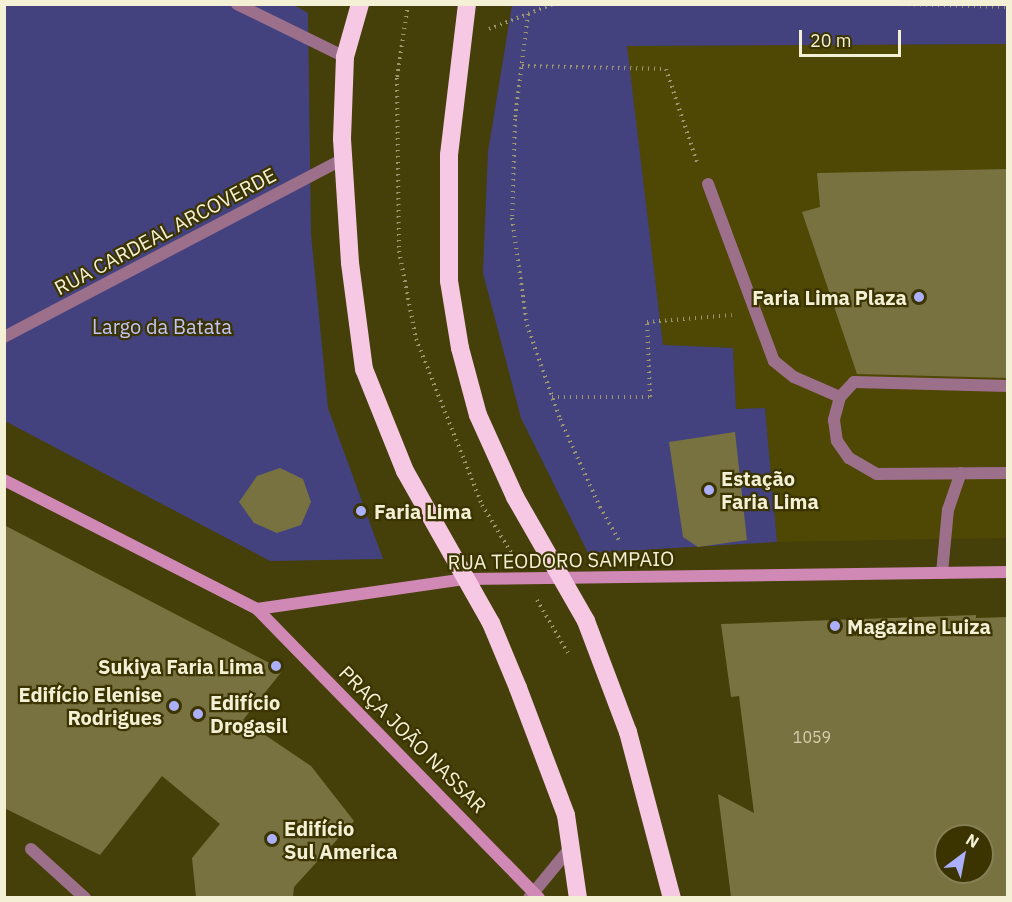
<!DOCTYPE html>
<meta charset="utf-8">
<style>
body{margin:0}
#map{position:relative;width:1012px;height:902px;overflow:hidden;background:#453f09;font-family:"IBM Plex Sans",sans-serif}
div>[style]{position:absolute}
.built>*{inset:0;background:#4f4704}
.green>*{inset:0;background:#43427f}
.building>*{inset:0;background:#787240}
.path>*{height:4px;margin-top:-2px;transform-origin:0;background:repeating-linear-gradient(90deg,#9b966e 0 1.5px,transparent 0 6px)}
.lane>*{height:12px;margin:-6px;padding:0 6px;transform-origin:6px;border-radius:6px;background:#9c6f8b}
.street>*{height:12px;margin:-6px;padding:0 6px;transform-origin:6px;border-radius:6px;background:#9c6f8b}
.secondary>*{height:12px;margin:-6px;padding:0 6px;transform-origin:6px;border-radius:6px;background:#d088b5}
.highway>*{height:18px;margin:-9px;padding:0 9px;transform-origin:9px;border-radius:9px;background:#f6c8e3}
.dots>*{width:16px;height:16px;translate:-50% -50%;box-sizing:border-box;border:3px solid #3b3400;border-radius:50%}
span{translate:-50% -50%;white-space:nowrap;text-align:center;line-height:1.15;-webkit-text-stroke:4.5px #3b3400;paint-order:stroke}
.number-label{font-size:16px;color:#d4d0b0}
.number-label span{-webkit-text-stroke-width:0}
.street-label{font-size:20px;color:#f3f0d6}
.poi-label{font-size:20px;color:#f3f0d6;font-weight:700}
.right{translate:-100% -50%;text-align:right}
.left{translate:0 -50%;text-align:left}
.park-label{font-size:20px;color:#c2c5f9}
.frame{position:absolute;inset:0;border:6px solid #f3f0d6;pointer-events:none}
.north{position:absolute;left:934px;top:824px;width:60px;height:60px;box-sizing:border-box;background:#3b3400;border:2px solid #857f56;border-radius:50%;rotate:32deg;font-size:16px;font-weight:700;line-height:24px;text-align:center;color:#f3f0d6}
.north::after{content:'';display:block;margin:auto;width:21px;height:27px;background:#acaffb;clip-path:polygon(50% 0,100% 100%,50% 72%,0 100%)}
.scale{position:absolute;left:799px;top:30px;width:102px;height:27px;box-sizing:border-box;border:3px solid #f3f0d6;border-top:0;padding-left:8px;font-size:18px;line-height:21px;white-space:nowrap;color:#f3f0d6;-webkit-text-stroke:4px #3b3400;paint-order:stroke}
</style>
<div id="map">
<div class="built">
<i style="clip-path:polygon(1007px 44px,1007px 538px,777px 542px,765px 409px,736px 410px,733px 348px,663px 346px,626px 46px)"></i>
</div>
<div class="green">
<i style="clip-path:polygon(292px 4px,308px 13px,311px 234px,328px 408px,383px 559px,270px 561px,5px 421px,4px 5px)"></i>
<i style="clip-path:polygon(512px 5px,1007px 5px,1007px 44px,627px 46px,663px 345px,733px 348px,736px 409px,765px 408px,777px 542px,588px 553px,521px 418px,483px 273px,488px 152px)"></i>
</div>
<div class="building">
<i style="clip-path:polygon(1008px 169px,1008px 378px,857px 374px,802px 212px,820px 207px,817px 173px)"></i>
<i style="clip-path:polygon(735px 432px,747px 540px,698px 547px,683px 537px,669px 442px)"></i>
<i style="clip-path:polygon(280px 468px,303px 479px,311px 502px,301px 525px,277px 533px,254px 523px,239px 502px,257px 476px)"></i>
<i style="clip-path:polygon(4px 525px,283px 670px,243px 720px,311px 766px,354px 821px,294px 887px,293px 897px,196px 897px,192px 858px,220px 824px,162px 776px,100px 855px,4px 808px)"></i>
<i style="clip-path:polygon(evenodd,976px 615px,976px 618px,1008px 617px,1008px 897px,731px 897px,718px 794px,754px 813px,739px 696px,731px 697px,721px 624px,976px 615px,946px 836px,982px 836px,982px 872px,946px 872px,946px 836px)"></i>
</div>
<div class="path">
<i style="left:408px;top:4px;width:75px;rotate:98.5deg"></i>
<i style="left:397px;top:78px;width:173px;rotate:89.3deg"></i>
<i style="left:399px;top:251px;width:90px;rotate:79.1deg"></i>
<i style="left:416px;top:339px;width:179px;rotate:68.3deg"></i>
<i style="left:482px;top:505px;width:57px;rotate:58.5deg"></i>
<i style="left:896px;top:4px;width:112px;rotate:1.5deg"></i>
<i style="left:528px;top:14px;width:106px;rotate:97.1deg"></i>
<i style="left:515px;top:119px;width:99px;rotate:91.7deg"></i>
<i style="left:512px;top:218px;width:108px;rotate:82deg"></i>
<i style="left:527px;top:325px;width:100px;rotate:70.7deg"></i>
<i style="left:560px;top:419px;width:97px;rotate:65.6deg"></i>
<i style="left:600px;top:507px;width:40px;rotate:60.3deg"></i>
<i style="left:489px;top:29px;width:69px;rotate:-21.3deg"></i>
<i style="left:522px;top:66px;width:144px;rotate:1.2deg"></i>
<i style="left:666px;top:69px;width:101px;rotate:71.6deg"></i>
<i style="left:552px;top:397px;width:98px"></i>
<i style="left:650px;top:397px;width:75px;rotate:-92.3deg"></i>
<i style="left:647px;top:322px;width:85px;rotate:-4.7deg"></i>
<i style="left:537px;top:600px;width:61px;rotate:59.7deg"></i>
</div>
<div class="lane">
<i style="left:708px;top:184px;width:189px;rotate:69.6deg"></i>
<i style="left:774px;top:361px;width:26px;rotate:39deg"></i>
<i style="left:794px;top:377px;width:50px;rotate:23.5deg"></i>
<i style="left:1008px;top:386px;width:154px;rotate:-178.5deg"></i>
<i style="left:854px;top:382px;width:21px;rotate:133deg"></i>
<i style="left:840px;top:397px;width:24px;rotate:105deg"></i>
<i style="left:834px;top:420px;width:21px;rotate:82deg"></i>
<i style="left:837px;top:441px;width:21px;rotate:55deg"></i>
<i style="left:849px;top:458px;width:32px;rotate:30deg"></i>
<i style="left:877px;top:474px;width:131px;rotate:-0.4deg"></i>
<i style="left:942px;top:573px;width:63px;rotate:-84.6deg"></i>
<i style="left:948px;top:510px;width:39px;rotate:-71deg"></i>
<i style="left:31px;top:849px;width:73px;rotate:42.2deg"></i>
</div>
<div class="street">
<i style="left:237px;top:4px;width:120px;rotate:26.1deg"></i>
<i style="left:4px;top:337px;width:383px;rotate:-27.7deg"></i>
<i style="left:529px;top:898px;width:66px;rotate:-50.5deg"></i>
</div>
<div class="secondary">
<i style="left:4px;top:480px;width:284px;rotate:27deg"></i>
<i style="left:257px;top:609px;width:211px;rotate:-8.2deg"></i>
<i style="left:466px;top:579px;width:542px;rotate:-0.74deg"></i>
<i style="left:257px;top:609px;width:404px;rotate:45.7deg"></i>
</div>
<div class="highway">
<i style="left:360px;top:4px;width:55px;rotate:105.8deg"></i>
<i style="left:345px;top:57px;width:82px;rotate:92.1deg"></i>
<i style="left:342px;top:139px;width:124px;rotate:86.3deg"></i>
<i style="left:350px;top:263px;width:107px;rotate:82.5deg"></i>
<i style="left:364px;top:369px;width:110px;rotate:68.1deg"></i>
<i style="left:405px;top:471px;width:175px;rotate:60.5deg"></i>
<i style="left:491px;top:623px;width:70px;rotate:67.4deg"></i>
<i style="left:518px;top:688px;width:136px;rotate:69.3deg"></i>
<i style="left:566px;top:815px;width:84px;rotate:81.8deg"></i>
<i style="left:467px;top:4px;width:152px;rotate:96.8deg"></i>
<i style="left:449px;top:155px;width:126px;rotate:90deg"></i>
<i style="left:449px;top:281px;width:68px;rotate:80.7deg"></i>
<i style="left:460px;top:348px;width:69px;rotate:75deg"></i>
<i style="left:478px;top:415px;width:90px;rotate:65.7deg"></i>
<i style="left:515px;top:497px;width:143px;rotate:60.2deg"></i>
<i style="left:586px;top:621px;width:119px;rotate:69.3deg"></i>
<i style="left:628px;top:732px;width:172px;rotate:75.2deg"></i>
</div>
<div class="dots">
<i style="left:919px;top:297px;background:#acaffb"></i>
<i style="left:709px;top:490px;background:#acaffb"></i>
<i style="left:361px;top:511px;background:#acaffb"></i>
<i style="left:835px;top:626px;background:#acaffb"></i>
<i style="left:276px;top:666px;background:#acaffb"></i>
<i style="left:174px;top:706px;background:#acaffb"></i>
<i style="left:198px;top:714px;background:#acaffb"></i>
<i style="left:272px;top:839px;background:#acaffb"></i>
</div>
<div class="number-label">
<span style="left:812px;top:737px">1059</span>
</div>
<div class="street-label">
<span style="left:165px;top:231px;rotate:-28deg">RUA CARDEAL ARCOVERDE</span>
<span style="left:561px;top:560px;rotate:-1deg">RUA TEODORO SAMPAIO</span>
<span style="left:413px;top:739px;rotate:45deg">PRAÇA JOÃO NASSAR</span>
</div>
<div class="poi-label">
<span class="right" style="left:907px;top:297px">Faria Lima Plaza</span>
<span class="left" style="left:721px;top:490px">Estação<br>Faria Lima</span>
<span class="left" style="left:374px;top:511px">Faria Lima</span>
<span class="left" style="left:847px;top:626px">Magazine Luiza</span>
<span class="right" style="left:264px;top:666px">Sukiya Faria Lima</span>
<span class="right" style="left:162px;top:706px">Edifício Elenise<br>Rodrigues</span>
<span class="left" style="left:210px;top:714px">Edifício<br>Drogasil</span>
<span class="left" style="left:284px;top:840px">Edifício<br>Sul America</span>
</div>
<div class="park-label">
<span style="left:162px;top:326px">Largo da Batata</span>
</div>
<div class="frame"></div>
<div class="north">N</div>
<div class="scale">20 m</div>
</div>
